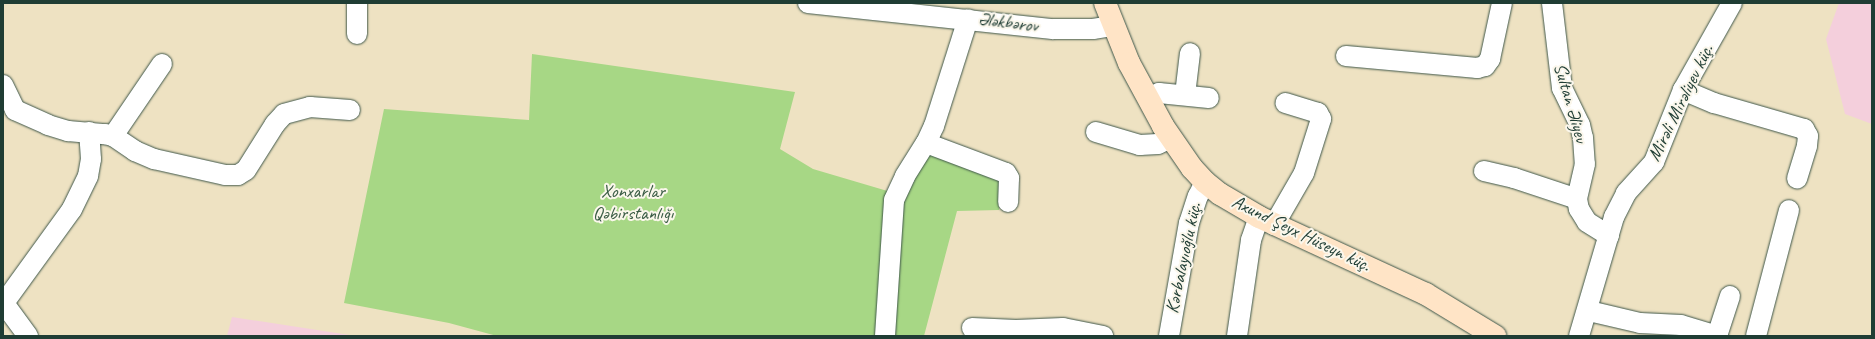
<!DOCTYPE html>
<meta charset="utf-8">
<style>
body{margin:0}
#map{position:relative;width:1875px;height:339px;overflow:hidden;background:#eee2c2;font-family:Caveat,sans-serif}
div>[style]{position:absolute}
.built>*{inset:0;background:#f4cfdc}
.green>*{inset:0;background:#a7d785}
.roads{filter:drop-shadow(0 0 1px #3e5649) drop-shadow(0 0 1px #3e5649)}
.minor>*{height:20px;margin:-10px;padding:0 10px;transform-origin:10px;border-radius:10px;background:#fff}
.secondary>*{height:22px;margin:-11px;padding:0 11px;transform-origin:11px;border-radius:11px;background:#ffe4c6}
span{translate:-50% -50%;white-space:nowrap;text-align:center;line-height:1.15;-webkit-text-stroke:4px #fbf7ec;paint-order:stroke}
.street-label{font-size:19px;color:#1f3d34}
.park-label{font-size:19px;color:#3a5c44}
.frame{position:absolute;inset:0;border:4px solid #1f3d34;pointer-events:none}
</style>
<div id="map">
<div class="built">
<i style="clip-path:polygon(1839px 3px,1872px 3px,1872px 124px,1845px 114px,1826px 39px)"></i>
<i style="clip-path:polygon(232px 317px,356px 336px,227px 336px)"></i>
</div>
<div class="green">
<i style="clip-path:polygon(532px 54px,795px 92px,780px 149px,813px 169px,901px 195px,933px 150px,1003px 177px,999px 210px,957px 211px,924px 336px,497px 336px,449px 323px,344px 303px,384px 109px,529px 120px)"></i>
</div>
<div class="roads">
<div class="minor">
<i style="left:808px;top:3px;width:246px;rotate:6.1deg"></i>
<i style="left:1053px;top:29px;width:40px"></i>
<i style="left:1093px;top:29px;width:20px;rotate:-9deg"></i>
<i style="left:1552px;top:3px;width:86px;rotate:83.3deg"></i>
<i style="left:1562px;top:88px;width:41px;rotate:64.1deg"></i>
<i style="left:1580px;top:125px;width:13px;rotate:77deg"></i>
<i style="left:1583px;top:138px;width:26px;rotate:86deg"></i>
<i style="left:1585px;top:164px;width:36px;rotate:103deg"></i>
<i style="left:1577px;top:199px;width:10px;rotate:79deg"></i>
<i style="left:1579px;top:209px;width:15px;rotate:58deg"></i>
<i style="left:1587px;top:222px;width:26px;rotate:32deg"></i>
<i style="left:357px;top:34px;width:31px;rotate:-90deg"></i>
<i style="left:1346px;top:56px;width:132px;rotate:5.2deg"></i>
<i style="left:1477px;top:68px;width:8px;rotate:-14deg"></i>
<i style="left:1485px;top:66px;width:9px;rotate:-54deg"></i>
<i style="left:1490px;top:59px;width:57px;rotate:-77.9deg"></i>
<i style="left:3px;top:85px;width:28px;rotate:64deg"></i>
<i style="left:15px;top:110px;width:36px;rotate:24deg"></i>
<i style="left:48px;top:125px;width:21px;rotate:17deg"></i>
<i style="left:68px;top:131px;width:37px;rotate:5deg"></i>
<i style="left:105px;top:134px;width:8px;rotate:14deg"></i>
<i style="left:113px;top:136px;width:27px;rotate:34deg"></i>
<i style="left:135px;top:151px;width:21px;rotate:23deg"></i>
<i style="left:154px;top:159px;width:73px;rotate:12.7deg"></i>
<i style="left:225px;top:175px;width:13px"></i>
<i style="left:238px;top:175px;width:9px;rotate:-32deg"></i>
<i style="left:246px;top:170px;width:54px;rotate:-57.8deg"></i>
<i style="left:275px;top:124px;width:13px;rotate:-48deg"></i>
<i style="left:284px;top:114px;width:27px;rotate:-15deg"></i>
<i style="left:310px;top:107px;width:40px;rotate:4.3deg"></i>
<i style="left:1683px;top:90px;width:34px;rotate:23deg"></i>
<i style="left:1714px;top:103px;width:94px;rotate:16.1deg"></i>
<i style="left:1804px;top:129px;width:8px;rotate:60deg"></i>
<i style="left:1808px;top:136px;width:10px;rotate:96deg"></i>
<i style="left:1807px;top:146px;width:34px;rotate:107deg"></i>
<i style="left:1185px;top:95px;width:42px;rotate:-83.2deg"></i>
<i style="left:1148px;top:98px;width:12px;rotate:-24deg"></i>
<i style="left:1159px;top:93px;width:50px;rotate:5.7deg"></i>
<i style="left:1096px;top:132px;width:46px;rotate:16.5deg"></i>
<i style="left:1140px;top:145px;width:18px;rotate:-3deg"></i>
<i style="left:1158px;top:144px;width:14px;rotate:-25deg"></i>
<i style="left:113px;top:136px;width:87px;rotate:-55.8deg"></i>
<i style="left:926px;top:143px;width:85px;rotate:20.6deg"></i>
<i style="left:1006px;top:173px;width:6px;rotate:59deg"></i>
<i style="left:1009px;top:178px;width:24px;rotate:92deg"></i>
<i style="left:1484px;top:171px;width:31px;rotate:13deg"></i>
<i style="left:1514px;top:178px;width:66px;rotate:18.4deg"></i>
<i style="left:1274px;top:225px;width:60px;rotate:-60deg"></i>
<i style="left:1304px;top:173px;width:57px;rotate:-72.5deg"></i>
<i style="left:1321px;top:119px;width:7px;rotate:-117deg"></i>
<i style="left:1318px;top:113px;width:34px;rotate:-163deg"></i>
<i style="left:3px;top:302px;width:42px;rotate:53.7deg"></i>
<i style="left:4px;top:303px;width:116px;rotate:-54.1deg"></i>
<i style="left:72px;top:209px;width:37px;rotate:-64deg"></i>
<i style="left:88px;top:176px;width:17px;rotate:-80deg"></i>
<i style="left:91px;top:159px;width:27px;rotate:-94deg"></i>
<i style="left:1589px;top:311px;width:52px;rotate:13.2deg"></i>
<i style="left:1640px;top:323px;width:41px;rotate:2.8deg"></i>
<i style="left:1681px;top:325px;width:39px;rotate:17deg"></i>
<i style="left:972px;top:328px;width:44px;rotate:2.6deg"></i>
<i style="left:1016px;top:330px;width:47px;rotate:-2.4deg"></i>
<i style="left:1063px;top:328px;width:41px;rotate:11.3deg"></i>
<i style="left:885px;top:336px;width:136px;rotate:-86.2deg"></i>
<i style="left:894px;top:200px;width:26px;rotate:-65deg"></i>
<i style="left:905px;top:176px;width:39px;rotate:-58deg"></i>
<i style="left:926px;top:143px;width:19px;rotate:-65deg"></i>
<i style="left:934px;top:126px;width:112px;rotate:-72.4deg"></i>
<i style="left:1169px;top:336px;width:115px;rotate:-80deg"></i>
<i style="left:1189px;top:223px;width:28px;rotate:-72deg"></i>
<i style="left:1198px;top:196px;width:16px;rotate:-63deg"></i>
<i style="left:1237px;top:336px;width:97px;rotate:-81.7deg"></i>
<i style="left:1251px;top:240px;width:24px;rotate:-71deg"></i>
<i style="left:1579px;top:336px;width:124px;rotate:-73.6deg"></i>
<i style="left:1614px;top:217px;width:27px;rotate:-63deg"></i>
<i style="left:1626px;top:193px;width:42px;rotate:-47.9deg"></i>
<i style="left:1654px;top:162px;width:78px;rotate:-68.1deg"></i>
<i style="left:1683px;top:90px;width:100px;rotate:-60.6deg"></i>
<i style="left:1717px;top:336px;width:42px;rotate:-72deg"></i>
<i style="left:1756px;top:336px;width:130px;rotate:-75.3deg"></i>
</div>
<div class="secondary">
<i style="left:1105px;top:3px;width:65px;rotate:68.2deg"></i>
<i style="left:1129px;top:63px;width:72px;rotate:61.6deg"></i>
<i style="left:1163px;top:126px;width:51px;rotate:55.4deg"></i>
<i style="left:1192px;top:168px;width:19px;rotate:47deg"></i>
<i style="left:1205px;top:182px;width:19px;rotate:39deg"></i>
<i style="left:1220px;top:194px;width:45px;rotate:30.5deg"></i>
<i style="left:1259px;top:217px;width:184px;rotate:24.8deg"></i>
<i style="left:1426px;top:294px;width:81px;rotate:31.3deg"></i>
</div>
</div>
<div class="street-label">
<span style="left:1008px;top:23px;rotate:7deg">Ələkbərov</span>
<span style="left:1570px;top:103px;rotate:74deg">Sultan Əliyev</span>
<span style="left:1681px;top:103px;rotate:-64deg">Mirəli Mirəliyev küç.</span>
<span style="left:1301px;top:234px;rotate:26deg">Axund Şeyx Hüseyn küç.</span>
<span style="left:1184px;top:258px;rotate:-78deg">Kərbalayıoğlu küç.</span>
</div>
<div class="park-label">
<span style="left:633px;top:203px">Xonxarlar<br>Qəbirstanlığı</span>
</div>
<div class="frame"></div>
</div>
